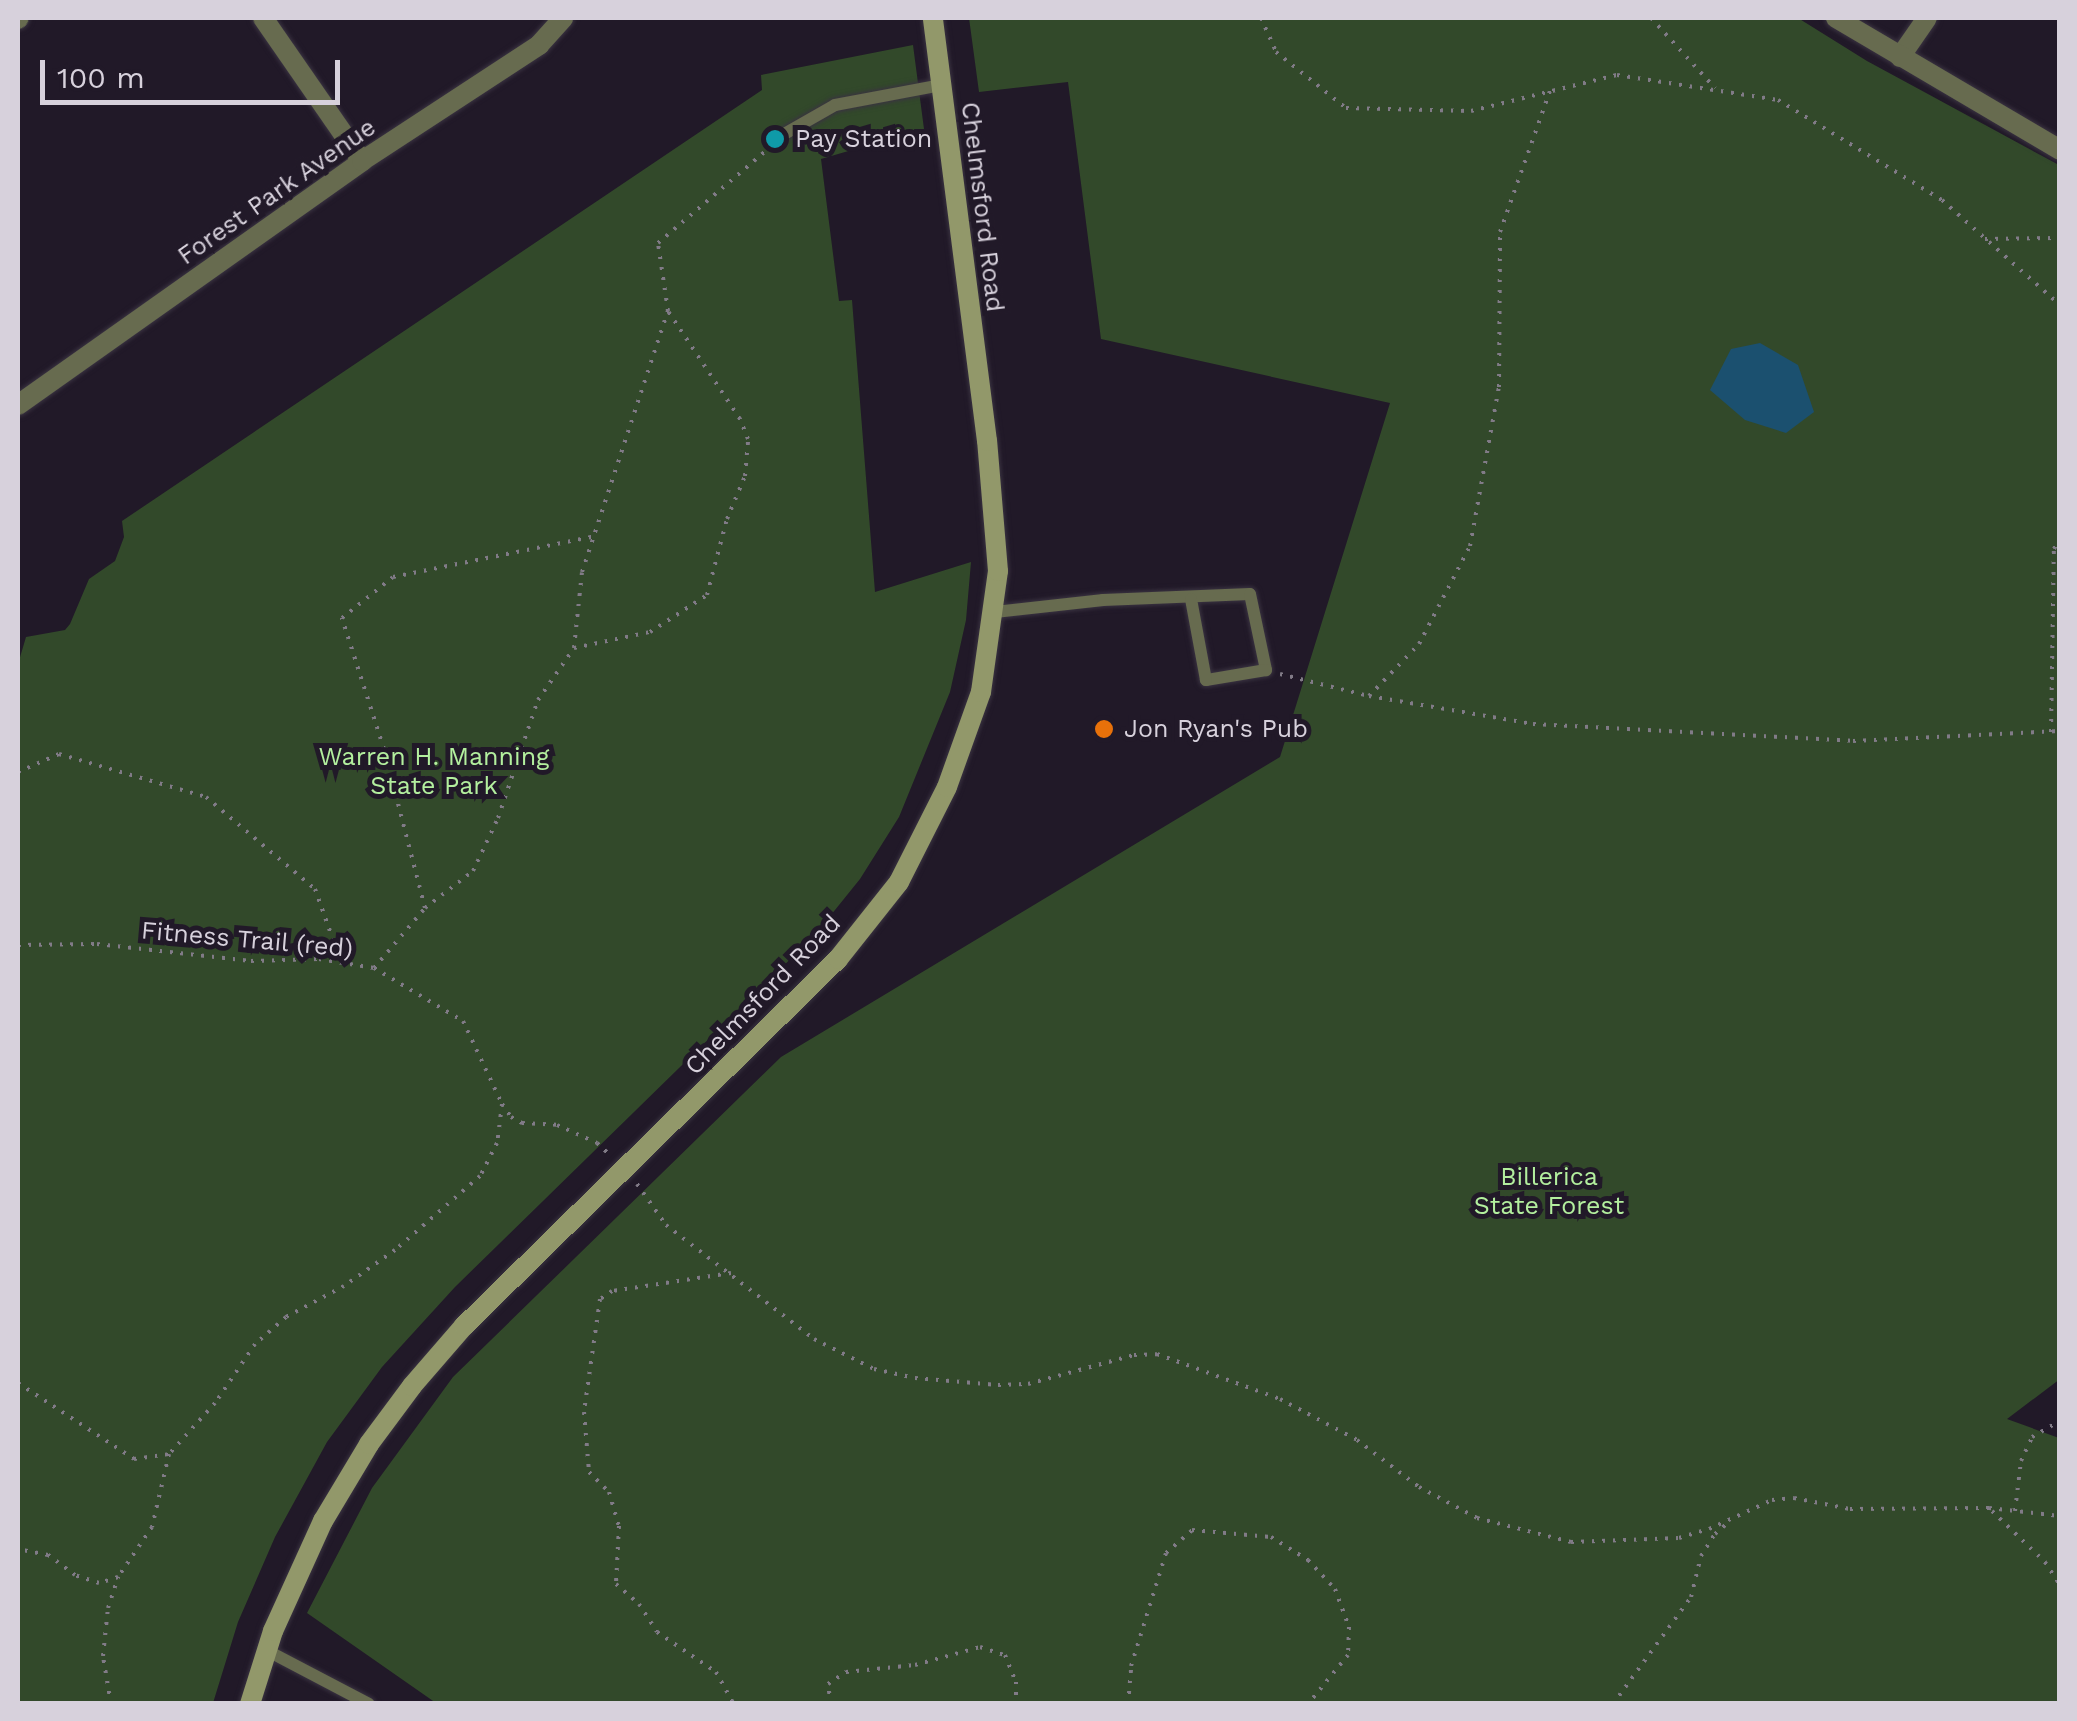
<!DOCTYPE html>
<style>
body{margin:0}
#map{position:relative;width:2077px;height:1721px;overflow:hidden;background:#211928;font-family:"Work Sans",sans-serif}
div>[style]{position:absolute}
.green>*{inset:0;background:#32492a}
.water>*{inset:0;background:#1b506f}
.path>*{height:4px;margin-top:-2px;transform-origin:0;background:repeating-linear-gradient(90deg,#817b87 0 2.5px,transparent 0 10.5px)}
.roads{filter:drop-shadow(0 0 2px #3a3341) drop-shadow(0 0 2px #3a3341)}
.service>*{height:12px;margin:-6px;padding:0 6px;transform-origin:6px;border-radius:6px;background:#676b4f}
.minor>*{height:20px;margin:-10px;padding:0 10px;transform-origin:10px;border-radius:10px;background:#676b4f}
.tertiary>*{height:20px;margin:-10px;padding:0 10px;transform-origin:10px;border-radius:10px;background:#676b4f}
.secondary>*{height:20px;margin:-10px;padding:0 10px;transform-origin:10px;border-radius:10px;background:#92986a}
.dots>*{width:28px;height:28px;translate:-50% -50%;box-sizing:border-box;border:5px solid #211928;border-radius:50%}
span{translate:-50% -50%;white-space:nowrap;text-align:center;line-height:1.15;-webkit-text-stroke:10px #211928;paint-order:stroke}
.poi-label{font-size:25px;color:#d7d1dc}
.left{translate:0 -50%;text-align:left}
.street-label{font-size:25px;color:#d7d1dc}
.park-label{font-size:25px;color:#b3ef9e}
.frame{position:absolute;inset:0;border:20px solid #d7d1dc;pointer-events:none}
.scale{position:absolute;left:40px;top:60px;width:300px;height:45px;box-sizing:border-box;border:5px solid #d7d1dc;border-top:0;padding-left:12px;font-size:30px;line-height:35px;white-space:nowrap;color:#d7d1dc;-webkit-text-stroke:8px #211928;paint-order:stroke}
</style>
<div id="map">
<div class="green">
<i style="clip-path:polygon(969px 18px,1798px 18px,1867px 61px,2059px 165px,2060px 1379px,2007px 1419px,2059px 1438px,2059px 1703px,436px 1703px,307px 1613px,372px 1488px,453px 1377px,781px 1057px,1280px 757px,1390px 403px,1101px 339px,1068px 82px,979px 92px)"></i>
<i style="clip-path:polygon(913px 45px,924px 129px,821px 159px,839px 301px,852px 300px,875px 592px,971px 562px,966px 620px,950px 692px,899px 817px,860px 879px,814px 936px,455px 1287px,382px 1367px,327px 1442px,275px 1537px,238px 1622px,213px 1703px,18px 1704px,18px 664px,26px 637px,65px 630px,70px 624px,89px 579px,115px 561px,124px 537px,122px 521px,762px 90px,761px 75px)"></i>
</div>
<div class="water">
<i style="clip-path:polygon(1760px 343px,1798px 365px,1814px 412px,1786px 433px,1745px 420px,1710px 390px,1731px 349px)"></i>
</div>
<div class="path">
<i style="left:1261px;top:18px;width:37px;rotate:66deg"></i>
<i style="left:1276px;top:52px;width:90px;rotate:38.7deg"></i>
<i style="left:1346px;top:108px;width:125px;rotate:1.4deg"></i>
<i style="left:1471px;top:111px;width:150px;rotate:-13.9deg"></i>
<i style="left:1617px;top:75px;width:163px;rotate:8.8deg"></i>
<i style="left:1778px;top:100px;width:192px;rotate:31.4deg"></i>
<i style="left:1942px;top:200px;width:158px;rotate:41.7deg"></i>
<i style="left:1651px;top:18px;width:95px;rotate:47.6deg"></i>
<i style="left:1985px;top:239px;width:75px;rotate:-0.8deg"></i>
<i style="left:574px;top:648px;width:78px;rotate:-11.9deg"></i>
<i style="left:650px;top:632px;width:68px;rotate:-33deg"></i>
<i style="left:707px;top:595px;width:79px;rotate:-75.3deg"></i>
<i style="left:727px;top:519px;width:47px;rotate:-67.3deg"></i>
<i style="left:745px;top:476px;width:37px;rotate:-85deg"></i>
<i style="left:748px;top:439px;width:22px;rotate:-112deg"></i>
<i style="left:740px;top:419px;width:130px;rotate:-123.7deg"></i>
<i style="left:1280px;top:674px;width:92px;rotate:13.9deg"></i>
<i style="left:1369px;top:696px;width:166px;rotate:9.7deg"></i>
<i style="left:1533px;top:724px;width:320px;rotate:3deg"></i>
<i style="left:1853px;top:741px;width:207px;rotate:-2.8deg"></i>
<i style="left:1369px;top:696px;width:72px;rotate:-46.1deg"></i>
<i style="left:1419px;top:644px;width:110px;rotate:-62.5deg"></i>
<i style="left:1470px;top:546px;width:162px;rotate:-79.7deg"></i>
<i style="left:1499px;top:387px;width:155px;rotate:-89.6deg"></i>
<i style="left:1500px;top:232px;width:150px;rotate:-70.5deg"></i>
<i style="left:2051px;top:732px;width:183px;rotate:-89.1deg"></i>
<i style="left:2054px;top:549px;width:13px;rotate:-63deg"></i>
<i style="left:18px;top:772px;width:45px;rotate:-23.7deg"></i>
<i style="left:59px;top:754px;width:153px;rotate:16.3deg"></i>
<i style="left:206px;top:797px;width:143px;rotate:40.2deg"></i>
<i style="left:315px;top:889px;width:77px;rotate:70.4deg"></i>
<i style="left:425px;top:908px;width:164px;rotate:-104.5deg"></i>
<i style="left:384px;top:749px;width:138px;rotate:-107.8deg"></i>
<i style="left:342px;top:618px;width:65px;rotate:-38.8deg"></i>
<i style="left:393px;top:577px;width:207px;rotate:-11.4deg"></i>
<i style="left:18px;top:945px;width:79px;rotate:-0.7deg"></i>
<i style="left:97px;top:944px;width:155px;rotate:6.3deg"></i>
<i style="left:251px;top:961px;width:68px;rotate:-1.7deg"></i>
<i style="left:319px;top:959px;width:56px;rotate:9.3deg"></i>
<i style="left:374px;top:968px;width:104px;rotate:30.8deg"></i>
<i style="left:463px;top:1021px;width:92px;rotate:64.8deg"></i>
<i style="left:502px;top:1104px;width:39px;rotate:97deg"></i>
<i style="left:497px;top:1143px;width:37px;rotate:117deg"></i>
<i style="left:480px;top:1176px;width:113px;rotate:139deg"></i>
<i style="left:395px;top:1250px;width:62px;rotate:144.8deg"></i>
<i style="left:344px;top:1286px;width:66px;rotate:151.9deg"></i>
<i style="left:286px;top:1317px;width:41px;rotate:138.9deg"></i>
<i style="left:255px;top:1344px;width:71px;rotate:124.1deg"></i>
<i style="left:215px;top:1403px;width:69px;rotate:132deg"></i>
<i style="left:169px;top:1454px;width:75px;rotate:103.1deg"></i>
<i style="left:152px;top:1527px;width:60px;rotate:124.2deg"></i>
<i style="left:118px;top:1577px;width:20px;rotate:162deg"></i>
<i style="left:99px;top:1583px;width:25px;rotate:-162deg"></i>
<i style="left:75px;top:1575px;width:34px;rotate:-143deg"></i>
<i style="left:48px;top:1555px;width:31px;rotate:-169deg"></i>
<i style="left:374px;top:968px;width:79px;rotate:-49.6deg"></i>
<i style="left:425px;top:908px;width:61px;rotate:-37.6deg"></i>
<i style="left:473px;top:871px;width:59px;rotate:-64.7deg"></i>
<i style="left:498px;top:818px;width:125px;rotate:-71.3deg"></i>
<i style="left:538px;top:700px;width:63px;rotate:-55.3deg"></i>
<i style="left:574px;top:648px;width:76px;rotate:-84deg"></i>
<i style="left:582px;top:572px;width:275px;rotate:-71.8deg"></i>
<i style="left:668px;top:311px;width:69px;rotate:-98.4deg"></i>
<i style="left:658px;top:243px;width:154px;rotate:-40.5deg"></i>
<i style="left:502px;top:1104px;width:16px;rotate:55deg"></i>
<i style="left:511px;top:1117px;width:13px;rotate:29deg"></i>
<i style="left:522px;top:1123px;width:35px;rotate:3deg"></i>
<i style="left:557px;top:1125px;width:44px;rotate:24.2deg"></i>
<i style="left:597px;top:1143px;width:18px;rotate:43deg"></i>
<i style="left:637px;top:1184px;width:50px;rotate:54.7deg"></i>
<i style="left:666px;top:1225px;width:187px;rotate:37.6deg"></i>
<i style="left:814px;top:1339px;width:67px;rotate:26.6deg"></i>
<i style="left:874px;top:1369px;width:42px;rotate:12.4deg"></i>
<i style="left:915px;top:1378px;width:83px;rotate:4.8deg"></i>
<i style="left:998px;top:1385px;width:30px;rotate:-2deg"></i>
<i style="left:1028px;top:1384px;width:110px;rotate:-15.3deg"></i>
<i style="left:1134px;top:1355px;width:23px;rotate:-2deg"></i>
<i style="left:1157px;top:1354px;width:131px;rotate:20.1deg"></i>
<i style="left:1280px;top:1399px;width:87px;rotate:28deg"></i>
<i style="left:1357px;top:1440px;width:78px;rotate:37.2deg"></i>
<i style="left:1419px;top:1487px;width:66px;rotate:28.1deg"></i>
<i style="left:1477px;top:1518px;width:97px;rotate:14.3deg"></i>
<i style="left:1571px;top:1542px;width:108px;rotate:-2.1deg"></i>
<i style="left:1679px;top:1538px;width:31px;rotate:-17deg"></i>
<i style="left:1709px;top:1529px;width:69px;rotate:-24.7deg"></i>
<i style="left:1772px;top:1500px;width:22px;rotate:-5deg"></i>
<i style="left:1794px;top:1498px;width:57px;rotate:11.1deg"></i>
<i style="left:1850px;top:1509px;width:139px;rotate:-0.4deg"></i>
<i style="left:1989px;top:1508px;width:71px;rotate:6.4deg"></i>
<i style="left:731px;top:1273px;width:120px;rotate:171.4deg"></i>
<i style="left:612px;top:1291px;width:14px;rotate:146deg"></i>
<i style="left:600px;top:1299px;width:114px;rotate:98.1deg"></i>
<i style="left:584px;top:1412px;width:60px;rotate:85.2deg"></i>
<i style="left:589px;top:1472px;width:28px;rotate:45deg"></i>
<i style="left:609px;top:1492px;width:35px;rotate:74deg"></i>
<i style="left:619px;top:1526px;width:58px;rotate:93deg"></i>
<i style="left:616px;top:1584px;width:30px;rotate:41deg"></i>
<i style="left:639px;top:1604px;width:33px;rotate:57deg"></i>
<i style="left:657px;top:1632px;width:71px;rotate:34.1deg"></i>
<i style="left:716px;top:1672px;width:37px;rotate:61deg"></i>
<i style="left:18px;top:1383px;width:139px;rotate:33.2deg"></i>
<i style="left:134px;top:1459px;width:35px;rotate:-8deg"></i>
<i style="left:1992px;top:1511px;width:74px;rotate:43.9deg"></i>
<i style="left:2045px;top:1562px;width:27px;rotate:57deg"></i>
<i style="left:2015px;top:1511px;width:50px;rotate:-83.2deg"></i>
<i style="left:2021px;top:1461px;width:26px;rotate:-65deg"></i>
<i style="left:2032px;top:1437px;width:32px;rotate:-30deg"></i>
<i style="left:111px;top:1704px;width:49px;rotate:-99.5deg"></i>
<i style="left:103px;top:1656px;width:48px;rotate:-84.1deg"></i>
<i style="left:108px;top:1608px;width:33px;rotate:-72deg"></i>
<i style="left:831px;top:1704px;width:20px;rotate:-99deg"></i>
<i style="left:828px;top:1684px;width:22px;rotate:-34deg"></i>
<i style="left:846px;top:1672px;width:69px;rotate:-5.8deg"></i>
<i style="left:915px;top:1665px;width:67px;rotate:-15.5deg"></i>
<i style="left:980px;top:1647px;width:26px;rotate:18deg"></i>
<i style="left:1005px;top:1655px;width:29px;rotate:68deg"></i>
<i style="left:1016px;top:1682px;width:22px;rotate:90deg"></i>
<i style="left:1128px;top:1704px;width:38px;rotate:-85deg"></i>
<i style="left:1131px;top:1666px;width:118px;rotate:-72.8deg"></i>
<i style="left:1166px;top:1553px;width:35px;rotate:-41deg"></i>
<i style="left:1192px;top:1530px;width:79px;rotate:5.1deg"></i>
<i style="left:1271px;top:1537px;width:44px;rotate:31.9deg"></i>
<i style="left:1308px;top:1560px;width:40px;rotate:47deg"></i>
<i style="left:1335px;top:1589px;width:40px;rotate:69.8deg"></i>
<i style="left:1349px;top:1627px;width:28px;rotate:92deg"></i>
<i style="left:1348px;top:1655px;width:63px;rotate:129.2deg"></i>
<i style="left:1613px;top:1704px;width:132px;rotate:-53.9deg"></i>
<i style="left:1691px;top:1597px;width:42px;rotate:-76.3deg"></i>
<i style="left:1701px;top:1556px;width:26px;rotate:-58deg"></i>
<i style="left:1715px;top:1534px;width:20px;rotate:-41deg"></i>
</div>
<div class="roads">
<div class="service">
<i style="left:786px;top:133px;width:56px;rotate:-29.7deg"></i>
<i style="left:835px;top:105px;width:109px;rotate:-10.6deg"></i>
<i style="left:995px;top:612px;width:109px;rotate:-6.3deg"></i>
<i style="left:1103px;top:600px;width:147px;rotate:-2.3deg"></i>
<i style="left:1250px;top:594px;width:78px;rotate:78.1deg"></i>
<i style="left:1266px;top:670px;width:61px;rotate:170.5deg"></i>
<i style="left:1206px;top:680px;width:82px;rotate:-100.5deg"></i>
<i style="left:266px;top:1650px;width:116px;rotate:27.7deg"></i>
</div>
<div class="minor">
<i style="left:263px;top:18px;width:174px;rotate:55.3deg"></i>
<i style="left:18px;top:19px;width:1px;rotate:-45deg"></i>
<i style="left:1900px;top:57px;width:47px;rotate:-55.3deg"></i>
<i style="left:18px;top:405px;width:422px;rotate:-35.3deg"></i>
<i style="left:362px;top:161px;width:212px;rotate:-33.2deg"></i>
<i style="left:539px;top:45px;width:36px;rotate:-48deg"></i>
</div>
<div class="tertiary">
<i style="left:1836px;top:18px;width:260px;rotate:30.5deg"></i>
</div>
<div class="secondary">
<i style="left:250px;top:1704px;width:77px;rotate:-72.5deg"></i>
<i style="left:273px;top:1631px;width:121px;rotate:-65.6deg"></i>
<i style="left:323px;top:1521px;width:90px;rotate:-59.1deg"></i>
<i style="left:369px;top:1444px;width:72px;rotate:-53.4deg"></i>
<i style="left:412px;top:1386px;width:79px;rotate:-49.1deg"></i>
<i style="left:464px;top:1326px;width:524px;rotate:-44.46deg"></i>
<i style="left:838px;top:959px;width:98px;rotate:-51.6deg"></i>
<i style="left:899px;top:882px;width:106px;rotate:-63.2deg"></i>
<i style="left:947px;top:787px;width:101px;rotate:-70.3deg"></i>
<i style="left:981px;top:692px;width:122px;rotate:-82deg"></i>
<i style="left:998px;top:571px;width:130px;rotate:-94.8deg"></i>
<i style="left:987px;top:441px;width:426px;rotate:-97.3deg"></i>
</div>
</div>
<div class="dots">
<i style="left:775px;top:139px;background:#0f9aa8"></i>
<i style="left:1104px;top:729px;background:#e8710a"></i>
</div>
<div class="poi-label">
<span class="left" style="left:795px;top:139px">Pay Station</span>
<span class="left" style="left:1124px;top:729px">Jon Ryan's Pub</span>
</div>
<div class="street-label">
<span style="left:277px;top:192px;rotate:-35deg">Forest Park Avenue</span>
<span style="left:982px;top:207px;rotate:83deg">Chelmsford Road</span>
<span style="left:247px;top:940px;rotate:5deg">Fitness Trail (red)</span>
<span style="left:763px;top:995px;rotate:-46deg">Chelmsford Road</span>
</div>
<div class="park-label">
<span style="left:434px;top:772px">Warren H. Manning<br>State Park</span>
<span style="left:1549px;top:1192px">Billerica<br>State Forest</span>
</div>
<div class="frame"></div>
<div class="scale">100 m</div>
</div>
